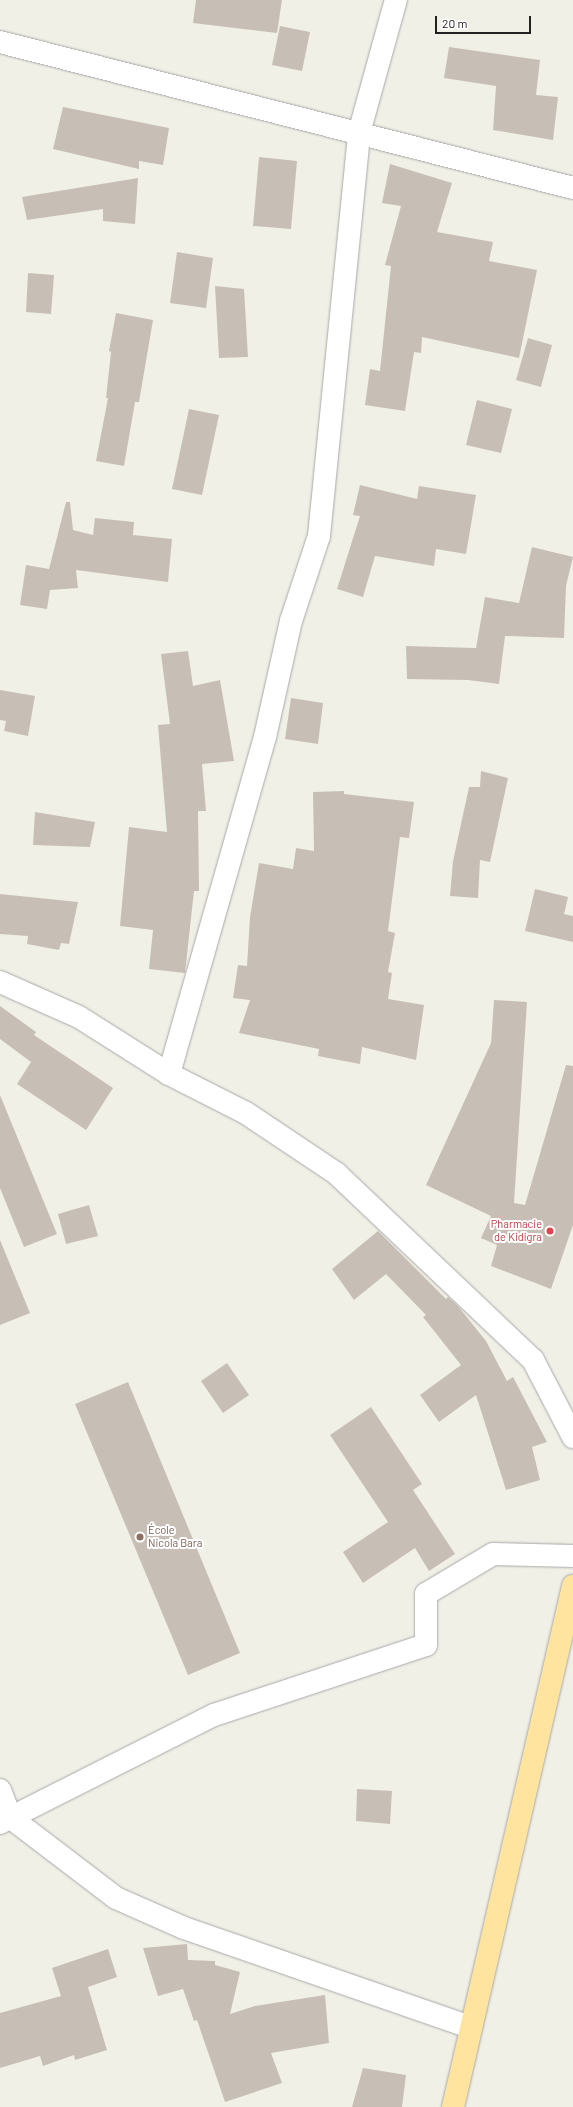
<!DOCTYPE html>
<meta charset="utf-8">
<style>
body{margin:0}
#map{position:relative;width:573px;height:2107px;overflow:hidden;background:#f1f0e7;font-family:Barlow,sans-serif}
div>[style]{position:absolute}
.building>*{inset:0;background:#c7bfb6}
.roads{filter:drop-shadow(0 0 1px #a8a8a8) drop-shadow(0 0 1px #a8a8a8)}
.minor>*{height:22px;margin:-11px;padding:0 11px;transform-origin:11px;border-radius:11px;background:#fff}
.major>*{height:22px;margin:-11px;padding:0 11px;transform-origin:11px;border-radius:11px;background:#ffe49f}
.dots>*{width:11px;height:11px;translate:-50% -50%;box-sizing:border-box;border:2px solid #fff;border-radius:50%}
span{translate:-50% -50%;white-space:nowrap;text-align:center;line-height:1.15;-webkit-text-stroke:4px #fff;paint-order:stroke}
.health-label{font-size:11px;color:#be3a42}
.right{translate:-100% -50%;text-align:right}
.education-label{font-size:11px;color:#785e54}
.left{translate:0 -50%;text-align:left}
.scale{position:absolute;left:435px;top:16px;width:96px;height:18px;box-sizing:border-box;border:2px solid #212121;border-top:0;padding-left:5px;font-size:12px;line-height:14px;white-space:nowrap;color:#212121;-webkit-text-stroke:3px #fff;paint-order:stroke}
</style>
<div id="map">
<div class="building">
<i style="clip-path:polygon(196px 0,282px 0,277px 33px,193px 23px)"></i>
<i style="clip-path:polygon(280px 26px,310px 32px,302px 71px,272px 65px)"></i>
<i style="clip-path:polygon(449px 47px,540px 60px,536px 95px,558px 97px,553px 140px,493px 130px,496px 86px,444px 78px)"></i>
<i style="clip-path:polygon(63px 107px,169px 128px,163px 165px,139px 161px,139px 169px,53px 149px)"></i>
<i style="clip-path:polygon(259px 157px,297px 161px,291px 229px,253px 226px)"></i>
<i style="clip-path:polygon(390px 164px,452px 183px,437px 232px,493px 242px,489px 261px,537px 270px,519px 358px,422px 337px,421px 353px,414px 352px,405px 411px,365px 405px,370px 369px,380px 371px,391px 266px,385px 265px,401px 206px,382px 203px)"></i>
<i style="clip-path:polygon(138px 178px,135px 224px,103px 221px,103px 209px,27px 220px,22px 197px)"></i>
<i style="clip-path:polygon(177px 252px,213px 258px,206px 308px,170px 303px)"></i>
<i style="clip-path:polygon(28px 273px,54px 275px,51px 314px,26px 312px)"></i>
<i style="clip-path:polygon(215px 286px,244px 289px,248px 357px,219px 358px)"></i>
<i style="clip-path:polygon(116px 313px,153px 320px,139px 402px,135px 402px,124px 466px,96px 461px,108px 398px,106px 398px,111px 352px,109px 351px)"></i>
<i style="clip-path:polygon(528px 338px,552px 345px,541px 387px,516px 380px)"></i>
<i style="clip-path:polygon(477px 400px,512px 409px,501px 453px,466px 445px)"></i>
<i style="clip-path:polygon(189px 409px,219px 415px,202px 495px,172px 489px)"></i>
<i style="clip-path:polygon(360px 485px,417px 499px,419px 486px,476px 495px,466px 554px,436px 549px,434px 566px,375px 556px,363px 597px,337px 589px,360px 516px,353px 515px)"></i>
<i style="clip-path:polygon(66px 502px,70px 502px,73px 530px,93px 535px,95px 518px,134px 522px,133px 535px,172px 539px,168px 582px,76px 570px,78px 588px,50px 590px,47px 609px,20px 605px,26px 565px,49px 569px)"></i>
<i style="clip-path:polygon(532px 547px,573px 557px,566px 586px,564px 638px,505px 636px,499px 684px,468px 680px,407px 679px,406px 646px,476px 648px,485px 597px,519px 603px)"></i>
<i style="clip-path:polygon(188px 651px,193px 686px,220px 680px,234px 761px,202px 764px,206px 811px,198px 811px,199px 891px,194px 891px,185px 973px,149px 969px,153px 930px,120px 926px,129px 827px,167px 832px,158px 725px,170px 724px,161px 654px)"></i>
<i style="clip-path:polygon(0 690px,35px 696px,28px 736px,4px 731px,6px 721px,0 720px)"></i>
<i style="clip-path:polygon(291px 698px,323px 703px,318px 744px,285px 739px)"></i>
<i style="clip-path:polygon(481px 771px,508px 778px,490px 862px,480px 860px,478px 898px,450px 896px,453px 861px,469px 787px,480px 787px)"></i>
<i style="clip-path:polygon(344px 791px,344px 794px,414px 802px,409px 838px,400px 837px,388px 931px,395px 933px,388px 972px,392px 973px,388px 999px,424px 1005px,416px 1060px,362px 1047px,360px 1064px,318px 1056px,319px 1049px,239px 1033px,250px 1000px,233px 998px,238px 965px,247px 966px,250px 917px,259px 863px,293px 869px,296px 848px,314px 851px,313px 792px)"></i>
<i style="clip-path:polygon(35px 812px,95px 822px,90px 847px,33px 845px)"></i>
<i style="clip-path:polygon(535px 889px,568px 897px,564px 914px,573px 916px,573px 942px,525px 931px)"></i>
<i style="clip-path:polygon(0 894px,78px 902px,69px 944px,61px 943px,59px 950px,27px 944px,28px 936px,0 934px)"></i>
<i style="clip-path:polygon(494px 1000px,527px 1002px,514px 1203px,525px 1205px,566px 1065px,573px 1066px,573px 1225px,551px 1289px,491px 1266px,497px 1245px,481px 1238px,491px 1216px,426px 1185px,491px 1043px)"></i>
<i style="clip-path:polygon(0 1006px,36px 1032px,34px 1035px,113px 1088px,86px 1130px,17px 1084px,31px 1062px,0 1039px)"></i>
<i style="clip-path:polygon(0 1095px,57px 1234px,24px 1247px,0 1188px)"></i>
<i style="clip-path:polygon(89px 1205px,98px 1236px,66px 1244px,58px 1214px)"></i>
<i style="clip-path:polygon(378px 1231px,446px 1299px,448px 1297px,457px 1305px,486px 1341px,507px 1381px,513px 1377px,547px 1442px,532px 1447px,540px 1480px,506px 1490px,476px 1395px,439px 1422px,420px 1395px,461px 1365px,423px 1317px,426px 1315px,386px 1274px,354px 1300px,332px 1269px)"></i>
<i style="clip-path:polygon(0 1240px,30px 1313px,0 1325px)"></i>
<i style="clip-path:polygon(227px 1363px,249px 1395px,223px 1413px,201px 1381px)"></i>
<i style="clip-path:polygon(128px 1382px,240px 1653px,188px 1675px,75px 1404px)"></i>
<i style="clip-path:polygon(371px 1407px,422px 1484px,413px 1490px,455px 1554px,429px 1571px,415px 1548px,363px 1583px,343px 1552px,388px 1522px,330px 1435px)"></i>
<i style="clip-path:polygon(357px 1789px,392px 1791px,390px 1824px,356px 1821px)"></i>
<i style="clip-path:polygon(187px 1944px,188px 1960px,215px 1961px,215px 1965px,240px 1972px,230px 2014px,255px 2006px,325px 1995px,329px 2043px,271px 2053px,282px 2083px,225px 2102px,197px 2020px,194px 2021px,183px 1989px,158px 1996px,143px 1948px)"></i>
<i style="clip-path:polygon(108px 1949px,117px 1977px,88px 1987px,107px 2050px,75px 2060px,74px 2055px,43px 2066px,40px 2056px,0 2068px,0 2013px,61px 1996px,52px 1968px)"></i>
<i style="clip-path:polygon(363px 2068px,406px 2075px,402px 2107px,352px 2107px)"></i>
</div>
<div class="roads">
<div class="minor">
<i style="left:0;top:42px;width:591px;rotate:14.29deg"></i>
<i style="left:0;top:982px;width:86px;rotate:23.9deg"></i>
<i style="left:79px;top:1017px;width:107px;rotate:32.3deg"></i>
<i style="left:169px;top:1074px;width:86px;rotate:26.9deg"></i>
<i style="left:246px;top:1113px;width:110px;rotate:33.8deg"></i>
<i style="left:337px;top:1174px;width:270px;rotate:43.5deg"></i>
<i style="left:533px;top:1360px;width:87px;rotate:62.5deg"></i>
<i style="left:169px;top:1074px;width:350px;rotate:-74.1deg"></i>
<i style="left:265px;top:737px;width:119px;rotate:-77.4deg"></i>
<i style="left:291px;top:621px;width:89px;rotate:-71.8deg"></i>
<i style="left:319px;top:536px;width:405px;rotate:-84.3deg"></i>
<i style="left:359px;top:133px;width:138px;rotate:-74.5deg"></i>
<i style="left:0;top:1790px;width:30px;rotate:69deg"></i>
<i style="left:11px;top:1818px;width:132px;rotate:37.3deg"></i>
<i style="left:116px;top:1898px;width:74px;rotate:23.8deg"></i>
<i style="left:184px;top:1928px;width:303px;rotate:19.1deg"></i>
<i style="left:0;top:1823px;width:240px;rotate:-26.8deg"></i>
<i style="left:214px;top:1715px;width:223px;rotate:-18.3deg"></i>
<i style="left:426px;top:1645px;width:51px;rotate:-90deg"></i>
<i style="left:426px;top:1594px;width:78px;rotate:-30.8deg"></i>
<i style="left:493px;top:1554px;width:80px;rotate:1.4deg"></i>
</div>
<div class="major">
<i style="left:453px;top:2107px;width:535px;rotate:-77.03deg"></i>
</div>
</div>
<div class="dots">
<i style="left:550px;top:1231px;background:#e0444e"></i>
<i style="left:140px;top:1537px;background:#8d6e63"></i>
</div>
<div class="health-label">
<span class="right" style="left:542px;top:1231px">Pharmacie<br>de Kidigra</span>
</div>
<div class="education-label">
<span class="left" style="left:148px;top:1537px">École<br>Nicola Bara</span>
</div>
<div class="scale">20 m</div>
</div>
